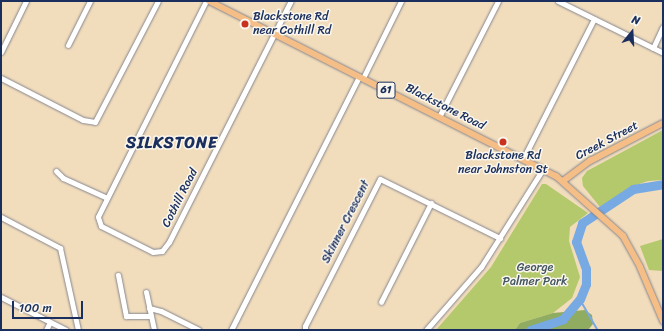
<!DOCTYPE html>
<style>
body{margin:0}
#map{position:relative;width:664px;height:331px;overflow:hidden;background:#f1dcbc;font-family:Sriracha,sans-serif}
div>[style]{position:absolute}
.green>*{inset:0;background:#b4c86c}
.forest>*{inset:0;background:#8fac60}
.stream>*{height:1.5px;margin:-0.75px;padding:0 0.75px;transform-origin:0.75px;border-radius:0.75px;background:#77a9e3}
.river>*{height:9px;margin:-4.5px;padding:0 4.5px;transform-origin:4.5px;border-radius:4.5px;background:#77a9e3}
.roads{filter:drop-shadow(0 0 1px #86868d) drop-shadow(0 0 1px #86868d)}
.minor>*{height:5px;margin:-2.5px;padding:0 2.5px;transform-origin:2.5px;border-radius:2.5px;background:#fff}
.major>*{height:6px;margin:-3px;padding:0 3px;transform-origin:3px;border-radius:3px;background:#f6be87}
.dots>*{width:11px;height:11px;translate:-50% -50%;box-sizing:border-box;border:2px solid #fbf7ec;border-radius:50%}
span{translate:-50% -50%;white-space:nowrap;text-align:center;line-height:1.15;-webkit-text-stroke:3px #fbf7ec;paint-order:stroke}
.shield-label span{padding:1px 3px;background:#fbf7ec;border:1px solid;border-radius:3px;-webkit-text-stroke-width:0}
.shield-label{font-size:11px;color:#1b2f5e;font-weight:700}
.poi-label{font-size:12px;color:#1b2f5e}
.left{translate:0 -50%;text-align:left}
.street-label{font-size:12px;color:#1b2f5e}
.park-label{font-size:12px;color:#415562}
.district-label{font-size:16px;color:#1b2f5e;font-weight:700;letter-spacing:1px}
.frame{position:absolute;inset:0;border:2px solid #1b2f5e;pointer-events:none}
.north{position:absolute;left:612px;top:12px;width:40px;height:40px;-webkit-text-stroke:3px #fbf7ec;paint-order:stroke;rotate:18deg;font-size:11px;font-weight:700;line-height:16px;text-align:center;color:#1b2f5e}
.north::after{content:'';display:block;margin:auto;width:14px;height:18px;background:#1b2f5e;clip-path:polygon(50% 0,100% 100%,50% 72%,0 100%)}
.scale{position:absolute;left:12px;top:301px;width:71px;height:18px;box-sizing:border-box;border:2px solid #1b2f5e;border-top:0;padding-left:5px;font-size:12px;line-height:14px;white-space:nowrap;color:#1b2f5e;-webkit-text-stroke:3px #fbf7ec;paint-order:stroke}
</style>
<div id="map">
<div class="green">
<i style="clip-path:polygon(663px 130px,663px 180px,648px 181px,630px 187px,600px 207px,583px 186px,582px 178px,587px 171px)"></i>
<i style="clip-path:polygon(542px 184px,546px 184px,588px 213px,570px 227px,569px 241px,580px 277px,572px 298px,553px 313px,520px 323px,515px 330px,436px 330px,491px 267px)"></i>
<i style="clip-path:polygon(663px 239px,663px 271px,649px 270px,640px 246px)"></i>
</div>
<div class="forest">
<i style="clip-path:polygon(585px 310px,592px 315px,593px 324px,588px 330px,515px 330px,520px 323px,553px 313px)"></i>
</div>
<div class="stream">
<i style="left:580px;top:299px;width:36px;rotate:60deg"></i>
</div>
<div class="river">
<i style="left:530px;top:330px;width:35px;rotate:-18deg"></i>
<i style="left:563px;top:319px;width:26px;rotate:-50deg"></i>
<i style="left:580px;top:299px;width:16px;rotate:-68deg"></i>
<i style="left:586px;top:284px;width:15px;rotate:-90deg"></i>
<i style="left:586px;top:269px;width:29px;rotate:-110deg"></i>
<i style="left:576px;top:242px;width:20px;rotate:-72deg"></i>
<i style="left:582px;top:223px;width:61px;rotate:-33.7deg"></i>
<i style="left:633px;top:189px;width:30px;rotate:-9deg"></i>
</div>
<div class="roads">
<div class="minor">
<i style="left:206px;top:1px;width:241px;rotate:116.6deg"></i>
<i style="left:98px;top:217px;width:9px;rotate:72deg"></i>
<i style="left:101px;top:226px;width:58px;rotate:26.6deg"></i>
<i style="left:153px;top:252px;width:9px;rotate:-6deg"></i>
<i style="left:162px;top:251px;width:11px;rotate:-52deg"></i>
<i style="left:169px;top:242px;width:270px;rotate:-63.2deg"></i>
<i style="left:558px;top:1px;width:117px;rotate:26.3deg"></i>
<i style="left:68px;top:45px;width:49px;rotate:-63.4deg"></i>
<i style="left:653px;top:48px;width:23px;rotate:-65deg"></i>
<i style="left:1px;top:52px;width:57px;rotate:-63.9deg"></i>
<i style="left:1px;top:78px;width:92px;rotate:27.1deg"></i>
<i style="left:83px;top:120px;width:12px;rotate:9deg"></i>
<i style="left:95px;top:122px;width:136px;rotate:-62.5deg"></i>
<i style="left:363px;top:78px;width:86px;rotate:-63.7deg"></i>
<i style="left:439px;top:117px;width:130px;rotate:-63deg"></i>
<i style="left:523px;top:159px;width:157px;rotate:-63.1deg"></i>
<i style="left:56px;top:171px;width:10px;rotate:45deg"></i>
<i style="left:63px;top:178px;width:48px;rotate:24.4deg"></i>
<i style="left:1px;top:217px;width:67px;rotate:27.7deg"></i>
<i style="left:60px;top:248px;width:84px;rotate:77.6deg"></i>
<i style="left:118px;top:275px;width:42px;rotate:79deg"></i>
<i style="left:126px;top:316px;width:25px"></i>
<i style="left:146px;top:292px;width:39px;rotate:78deg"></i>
<i style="left:1px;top:297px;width:73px;rotate:26.9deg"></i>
<i style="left:381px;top:302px;width:111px;rotate:-63.2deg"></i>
<i style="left:149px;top:308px;width:12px;rotate:14deg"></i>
<i style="left:161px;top:311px;width:42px;rotate:26.6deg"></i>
<i style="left:46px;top:330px;width:9px;rotate:-63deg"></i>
<i style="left:231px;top:330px;width:284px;rotate:-63.2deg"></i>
<i style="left:305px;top:330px;width:4px;rotate:-90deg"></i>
<i style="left:305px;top:326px;width:165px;rotate:-63deg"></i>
<i style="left:380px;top:179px;width:134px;rotate:26.2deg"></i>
<i style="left:426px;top:330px;width:84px;rotate:-48.9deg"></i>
<i style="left:481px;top:267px;width:116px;rotate:-57.7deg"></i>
</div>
<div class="major">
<i style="left:209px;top:1px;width:389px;rotate:26.8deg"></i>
<i style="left:556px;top:176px;width:90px;rotate:41.8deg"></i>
<i style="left:623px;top:236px;width:35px;rotate:61deg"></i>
<i style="left:640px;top:267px;width:59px;rotate:66.9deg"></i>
<i style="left:563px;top:181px;width:34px;rotate:-37deg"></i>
<i style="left:590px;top:161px;width:82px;rotate:-27.5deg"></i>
</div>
</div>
<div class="dots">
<i style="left:245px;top:24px;background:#c8321e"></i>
<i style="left:503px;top:142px;background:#c8321e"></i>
</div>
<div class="shield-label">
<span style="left:386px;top:90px">61</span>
</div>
<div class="poi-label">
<span class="left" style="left:253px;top:24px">Blackstone Rd<br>near Cothill Rd</span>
<span style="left:503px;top:163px">Blackstone Rd<br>near Johnston St</span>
</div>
<div class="street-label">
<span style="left:445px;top:107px;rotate:27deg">Blackstone Road</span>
<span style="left:607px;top:141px;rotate:-28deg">Creek Street</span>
<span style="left:180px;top:198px;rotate:-63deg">Cothill Road</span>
<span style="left:346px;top:222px;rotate:-63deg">Skinner Crescent</span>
</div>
<div class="park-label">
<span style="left:535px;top:275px">George<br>Palmer Park</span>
</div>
<div class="district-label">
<span style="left:172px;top:143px">SILKSTONE</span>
</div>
<div class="frame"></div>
<div class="north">N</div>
<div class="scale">100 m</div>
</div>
